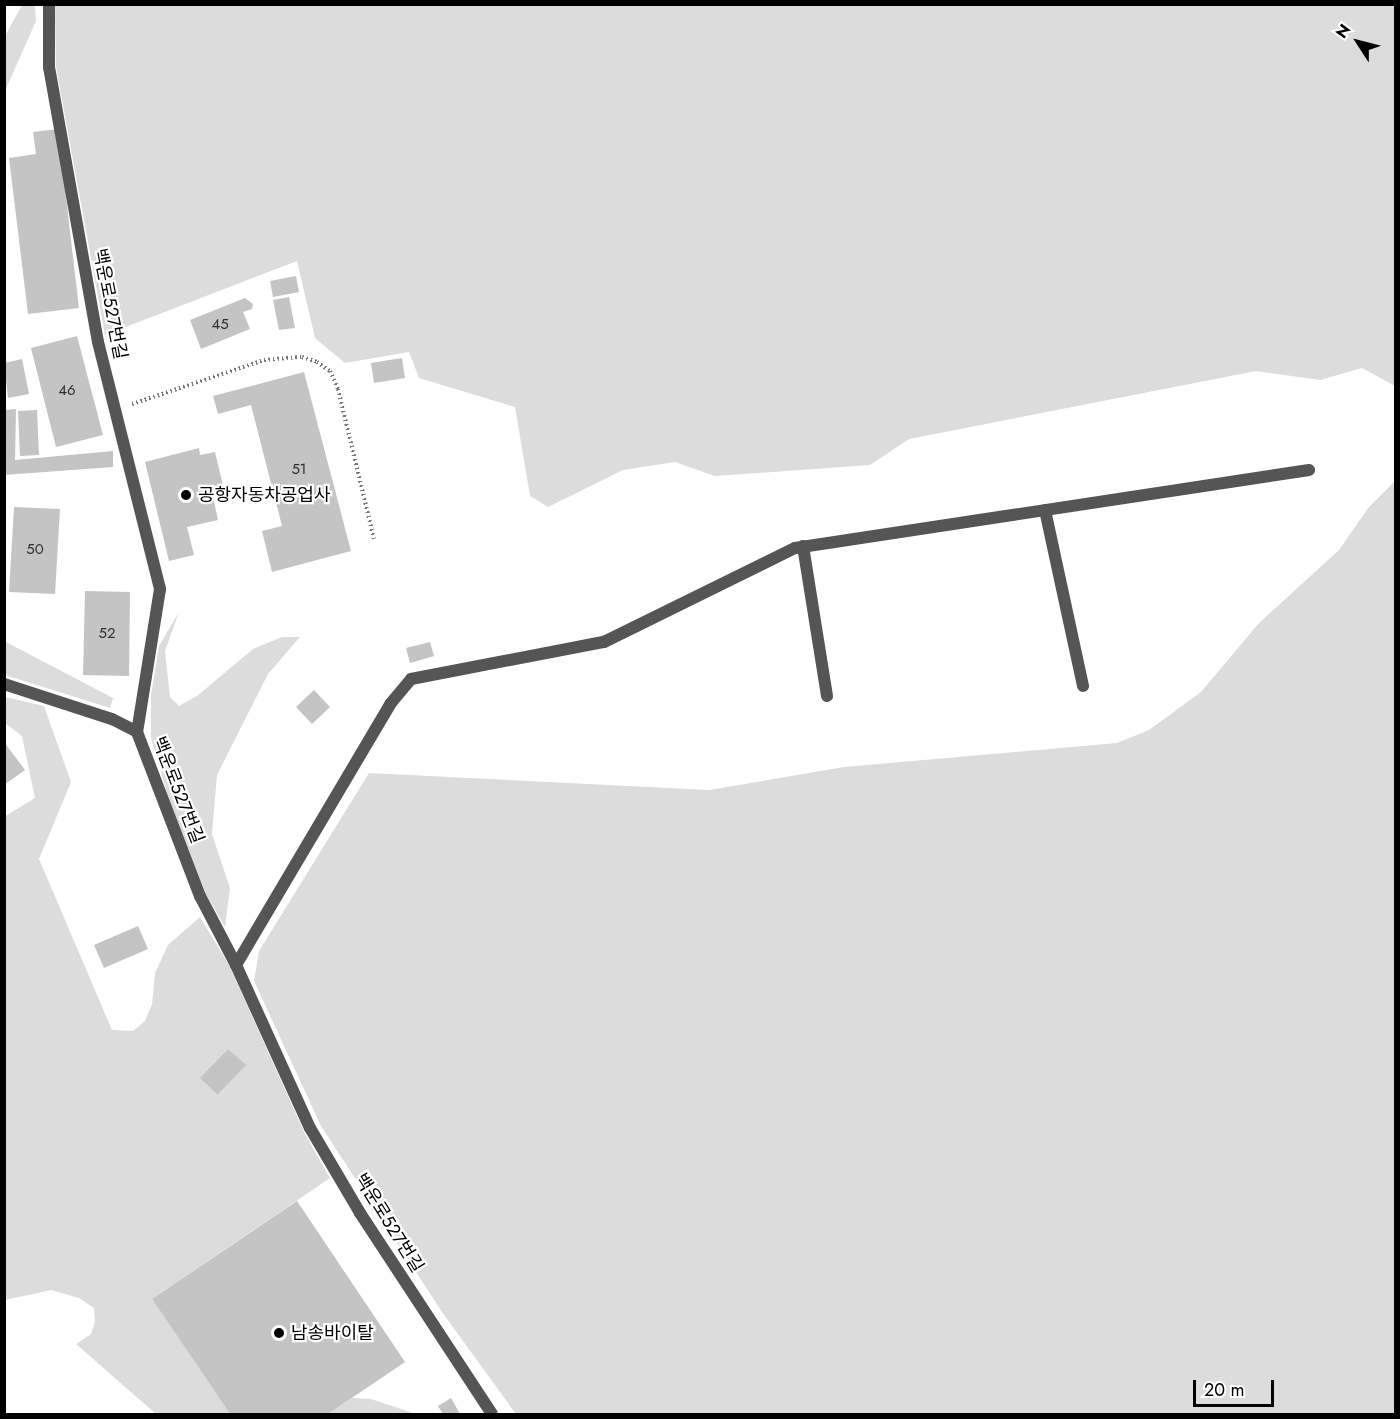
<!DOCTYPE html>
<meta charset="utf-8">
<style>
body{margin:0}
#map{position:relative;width:1400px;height:1419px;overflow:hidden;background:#fff;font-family:Jost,"Noto Sans KR",sans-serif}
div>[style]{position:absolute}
.green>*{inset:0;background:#dcdcdc}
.building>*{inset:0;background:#c4c4c4}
.path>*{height:4px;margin-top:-2px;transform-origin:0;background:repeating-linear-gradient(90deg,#777 0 1.5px,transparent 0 4.5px)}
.service>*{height:12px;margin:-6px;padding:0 6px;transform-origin:6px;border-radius:6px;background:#555}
.minor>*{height:12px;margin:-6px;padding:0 6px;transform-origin:6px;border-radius:6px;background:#555}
.dots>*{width:16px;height:16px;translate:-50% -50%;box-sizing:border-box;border:3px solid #fff;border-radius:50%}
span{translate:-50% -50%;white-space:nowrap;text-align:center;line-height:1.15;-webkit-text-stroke:4.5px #fff;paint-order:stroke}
.number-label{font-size:15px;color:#313131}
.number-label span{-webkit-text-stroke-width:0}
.street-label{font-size:18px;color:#000}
.poi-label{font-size:18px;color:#000}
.left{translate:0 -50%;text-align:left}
.frame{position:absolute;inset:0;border:6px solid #000;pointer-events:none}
.north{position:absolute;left:1328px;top:12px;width:60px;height:60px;-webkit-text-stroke:4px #fff;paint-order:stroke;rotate:306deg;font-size:16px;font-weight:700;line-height:24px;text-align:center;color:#000}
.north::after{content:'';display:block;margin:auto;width:21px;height:27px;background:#000;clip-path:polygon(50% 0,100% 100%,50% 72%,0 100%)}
.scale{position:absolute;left:1193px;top:1380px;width:81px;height:27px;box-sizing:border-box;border:3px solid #000;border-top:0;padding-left:8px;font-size:18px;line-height:21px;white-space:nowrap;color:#000;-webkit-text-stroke:4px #fff;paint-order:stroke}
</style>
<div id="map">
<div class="green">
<i style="clip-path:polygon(22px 5px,35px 5px,36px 21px,5px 91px,5px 36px)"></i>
<i style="clip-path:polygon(55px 5px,1395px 5px,1395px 386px,1362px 368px,1320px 380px,1256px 371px,909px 439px,870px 465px,715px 476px,675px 462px,623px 470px,548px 507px,530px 496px,515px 407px,419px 378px,409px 352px,345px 363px,315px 338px,297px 261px,105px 335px,56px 67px)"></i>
<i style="clip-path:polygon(1395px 481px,1395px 1414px,516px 1414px,442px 1312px,321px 1126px,254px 981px,259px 951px,369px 773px,709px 790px,844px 767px,1117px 743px,1149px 730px,1201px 692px,1259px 623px,1339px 550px,1369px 507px)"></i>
<i style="clip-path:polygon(179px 612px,165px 651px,170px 697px,179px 706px,197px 696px,253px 649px,282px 637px,300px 637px,268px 674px,217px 775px,212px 834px,230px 888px,225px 927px,206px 894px,169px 799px,151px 738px,151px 695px,159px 646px)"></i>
<i style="clip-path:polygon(4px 641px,113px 698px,110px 708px,5px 675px)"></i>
<i style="clip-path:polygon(evenodd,5px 697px,44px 706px,71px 782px,39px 859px,112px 1030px,133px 1031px,145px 1021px,152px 1004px,155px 973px,168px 945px,200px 917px,229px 965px,305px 1134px,330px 1178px,152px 1299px,230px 1414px,156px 1414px,76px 1344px,91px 1334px,95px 1322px,94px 1308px,79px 1298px,51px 1290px,5px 1300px,4px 817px,35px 798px,22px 736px,5px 723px,5px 697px,228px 1049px,245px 1065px,219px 1095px,201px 1078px,228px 1049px)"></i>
<i style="clip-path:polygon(352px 1398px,371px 1399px,416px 1414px,328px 1414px)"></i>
</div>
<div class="building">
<i style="clip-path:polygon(58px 129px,79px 308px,28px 314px,9px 158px,36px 154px,33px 132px)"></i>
<i style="clip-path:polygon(296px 276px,299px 292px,273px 297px,270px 281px)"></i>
<i style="clip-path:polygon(289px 297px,295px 328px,279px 330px,273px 300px)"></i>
<i style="clip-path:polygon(245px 298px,253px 304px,252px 309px,243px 312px,250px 329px,201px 349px,190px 320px)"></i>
<i style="clip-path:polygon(77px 336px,103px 435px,56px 447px,31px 348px)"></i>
<i style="clip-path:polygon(402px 358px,405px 378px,374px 383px,371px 363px)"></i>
<i style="clip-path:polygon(22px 359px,29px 394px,8px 398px,4px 363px)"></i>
<i style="clip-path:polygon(304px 372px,351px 551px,272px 572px,262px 531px,282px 526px,251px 405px,218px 414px,213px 396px)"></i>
<i style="clip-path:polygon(16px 409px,15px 460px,113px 451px,113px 467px,4px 475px,4px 410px)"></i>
<i style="clip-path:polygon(37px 410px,39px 455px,20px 456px,18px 411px)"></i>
<i style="clip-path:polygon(199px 448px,200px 455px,215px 452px,225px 494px,213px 497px,218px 520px,187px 527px,194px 555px,169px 561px,145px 462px)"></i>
<i style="clip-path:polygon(14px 507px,60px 509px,55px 594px,9px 592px)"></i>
<i style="clip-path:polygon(85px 591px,130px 592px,129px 676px,83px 675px)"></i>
<i style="clip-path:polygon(430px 642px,434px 656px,410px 663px,406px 648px)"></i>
<i style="clip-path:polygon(314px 690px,330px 707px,312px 724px,296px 707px)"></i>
<i style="clip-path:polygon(4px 742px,25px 770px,4px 785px)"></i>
<i style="clip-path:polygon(138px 926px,148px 949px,104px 968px,94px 945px)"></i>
<i style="clip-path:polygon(228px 1049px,246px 1065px,218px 1095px,200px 1078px)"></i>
<i style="clip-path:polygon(297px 1201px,405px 1362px,328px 1414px,230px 1414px,152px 1299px)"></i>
<i style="clip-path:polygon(451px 1398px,460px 1414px,443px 1414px,438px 1406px)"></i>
</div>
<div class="path">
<i style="left:132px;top:404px;width:139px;rotate:-18.4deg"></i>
<i style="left:264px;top:360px;width:38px;rotate:-5deg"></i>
<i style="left:302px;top:357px;width:16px;rotate:18deg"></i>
<i style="left:317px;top:362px;width:16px;rotate:35deg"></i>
<i style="left:330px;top:371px;width:20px;rotate:66deg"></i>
<i style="left:338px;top:389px;width:154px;rotate:76.5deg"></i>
</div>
<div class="service">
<i style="left:49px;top:4px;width:63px;rotate:90deg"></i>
<i style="left:49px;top:67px;width:279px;rotate:79.9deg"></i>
<i style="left:98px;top:342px;width:255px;rotate:75.9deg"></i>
<i style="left:160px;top:589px;width:145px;rotate:99.1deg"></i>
<i style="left:137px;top:732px;width:176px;rotate:69deg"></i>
<i style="left:200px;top:896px;width:78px;rotate:62.4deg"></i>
<i style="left:1045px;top:510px;width:180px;rotate:77.8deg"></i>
<i style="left:803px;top:546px;width:152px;rotate:80.9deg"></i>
<i style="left:4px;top:684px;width:114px;rotate:18deg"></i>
<i style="left:112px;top:719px;width:28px;rotate:27deg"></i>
<i style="left:236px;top:965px;width:304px;rotate:-59.4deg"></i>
<i style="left:391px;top:703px;width:31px;rotate:-50deg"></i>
<i style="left:411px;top:679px;width:197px;rotate:-10.9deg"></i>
<i style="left:604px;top:642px;width:213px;rotate:-26.2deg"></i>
<i style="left:795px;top:548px;width:520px;rotate:-8.63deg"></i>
</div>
<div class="minor">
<i style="left:236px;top:965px;width:179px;rotate:65.6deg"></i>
<i style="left:310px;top:1128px;width:99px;rotate:59.5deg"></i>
<i style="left:360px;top:1213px;width:240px;rotate:56.7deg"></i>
</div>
<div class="dots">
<i style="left:186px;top:495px;background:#000"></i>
<i style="left:279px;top:1333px;background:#000"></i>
</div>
<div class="number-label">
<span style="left:220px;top:325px">45</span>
<span style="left:67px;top:391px">46</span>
<span style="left:299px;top:470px">51</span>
<span style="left:35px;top:550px">50</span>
<span style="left:107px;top:634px">52</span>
</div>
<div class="street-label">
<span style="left:110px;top:304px;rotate:79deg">백운로527번길</span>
<span style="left:178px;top:790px;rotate:69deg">백운로527번길</span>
<span style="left:389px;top:1223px;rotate:58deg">백운로527번길</span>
</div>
<div class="poi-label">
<span class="left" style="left:198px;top:495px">공항자동차공업사</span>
<span class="left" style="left:291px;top:1333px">남송바이탈</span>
</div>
<div class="frame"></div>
<div class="north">N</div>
<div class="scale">20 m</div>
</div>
